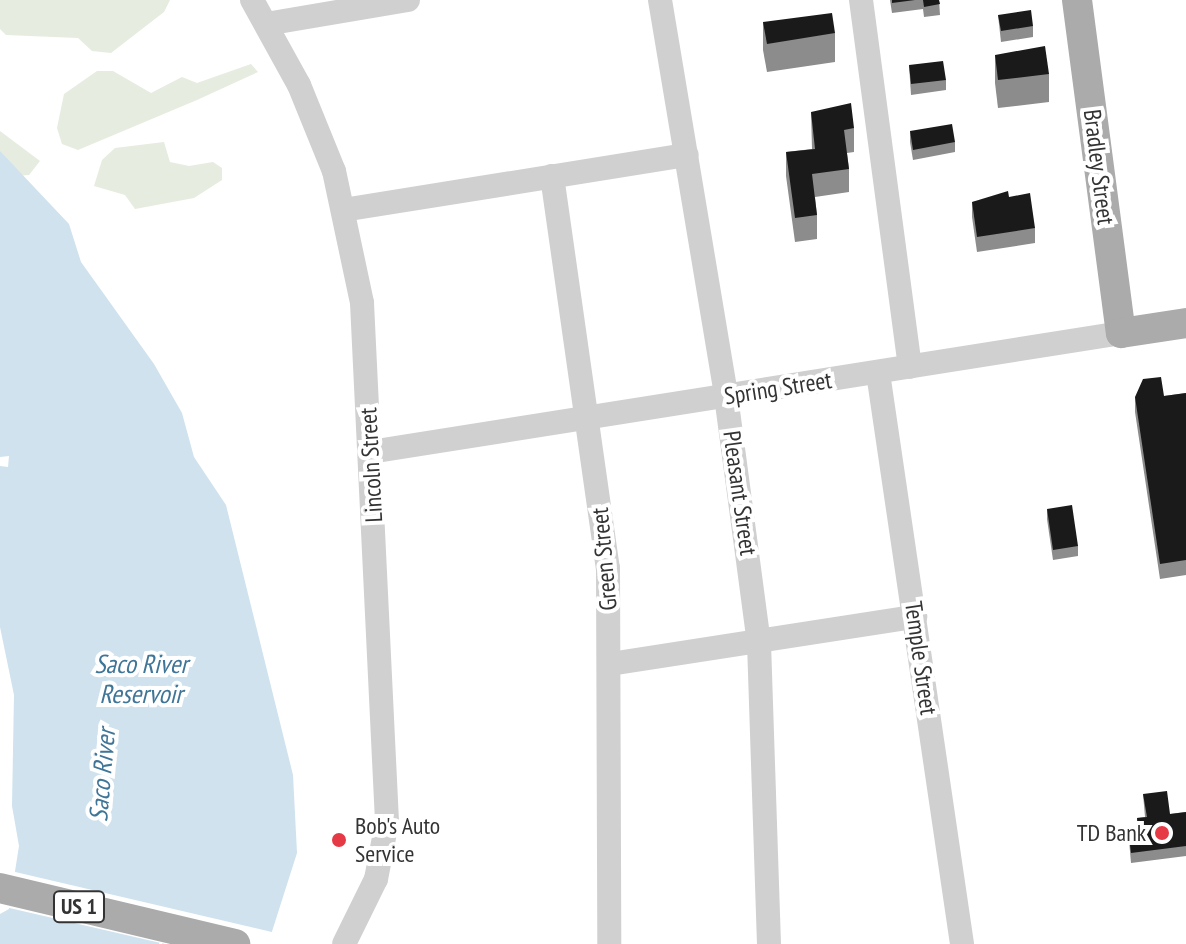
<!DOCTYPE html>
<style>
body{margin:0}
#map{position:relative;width:1186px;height:944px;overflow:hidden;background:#fff;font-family:"PT Sans Narrow",sans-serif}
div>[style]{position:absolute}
.green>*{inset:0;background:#e6ecdf}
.water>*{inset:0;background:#cfe2ee}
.pier>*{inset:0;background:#fff}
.minor>*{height:24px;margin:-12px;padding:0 12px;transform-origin:12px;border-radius:12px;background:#d0d0d0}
.major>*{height:30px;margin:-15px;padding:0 15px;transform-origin:15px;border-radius:15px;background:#ababab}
.wall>*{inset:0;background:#8c8c8c}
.building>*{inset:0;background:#1a1a1a}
.dots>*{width:22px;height:22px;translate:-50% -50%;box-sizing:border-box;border:4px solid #fff;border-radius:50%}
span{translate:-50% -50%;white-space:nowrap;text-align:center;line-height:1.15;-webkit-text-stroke:8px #fff;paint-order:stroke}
.shield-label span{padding:2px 6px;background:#fff;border:2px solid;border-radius:6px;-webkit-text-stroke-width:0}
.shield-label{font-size:22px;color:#333;font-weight:700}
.street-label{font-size:24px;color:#333}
.poi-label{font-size:24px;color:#333}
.left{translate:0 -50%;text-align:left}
.right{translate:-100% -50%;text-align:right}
.water-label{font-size:26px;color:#3f7597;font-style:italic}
</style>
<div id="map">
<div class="green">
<i style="clip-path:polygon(0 0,170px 0,164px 12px,111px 53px,92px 51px,78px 38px,6px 35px,0 29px)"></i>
<i style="clip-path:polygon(251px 64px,258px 72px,197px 100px,78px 150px,62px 144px,57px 128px,64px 94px,97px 71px,113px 71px,151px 93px,182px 77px,197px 83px)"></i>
<i style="clip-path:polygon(0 131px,40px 161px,29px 175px,0 177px)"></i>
<i style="clip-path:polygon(164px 142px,170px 162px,189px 166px,213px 162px,222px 168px,222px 180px,194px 198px,135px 209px,125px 195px,94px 186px,102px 160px,115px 148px)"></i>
</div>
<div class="water">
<i style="clip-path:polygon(0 151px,69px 224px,81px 262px,154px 364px,182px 413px,194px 457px,226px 505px,293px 775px,297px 853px,268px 944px,216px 944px,220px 919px,213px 944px,162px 944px,169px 907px,159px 944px,0 944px,0 914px,9px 909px,19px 846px,12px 806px,14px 695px,0 627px,0 466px,8px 467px,9px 456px,0 457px)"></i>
</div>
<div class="pier">
<i style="clip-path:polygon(11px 871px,276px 933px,272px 944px,165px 944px,5px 907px)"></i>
</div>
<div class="minor">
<i style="left:252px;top:0;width:97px;rotate:61.1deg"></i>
<i style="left:299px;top:85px;width:93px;rotate:67.9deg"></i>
<i style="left:334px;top:171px;width:135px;rotate:78deg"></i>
<i style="left:362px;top:303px;width:520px;rotate:87.24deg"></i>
<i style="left:387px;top:822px;width:58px;rotate:100.9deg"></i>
<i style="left:376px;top:879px;width:72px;rotate:116.2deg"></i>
<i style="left:660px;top:0;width:401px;rotate:80.5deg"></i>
<i style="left:726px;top:396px;width:249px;rotate:82.4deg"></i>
<i style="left:759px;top:643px;width:301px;rotate:88.1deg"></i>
<i style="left:861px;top:0;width:370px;rotate:82.4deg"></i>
<i style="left:266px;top:24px;width:144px;rotate:-9.6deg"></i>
<i style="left:552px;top:176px;width:396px;rotate:81.9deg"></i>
<i style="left:608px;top:568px;width:376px;rotate:89.8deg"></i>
<i style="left:343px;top:210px;width:348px;rotate:-9.1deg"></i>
<i style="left:878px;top:373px;width:577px;rotate:81.63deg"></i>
<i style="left:370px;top:452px;width:760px;rotate:-9deg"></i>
<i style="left:610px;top:664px;width:309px;rotate:-8.8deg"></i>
</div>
<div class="major">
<i style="left:1077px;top:0;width:336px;rotate:82.5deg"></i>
<i style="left:1121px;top:333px;width:66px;rotate:-8.7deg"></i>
<i style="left:0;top:888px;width:242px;rotate:13.4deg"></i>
</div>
<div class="wall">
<i style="clip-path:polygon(890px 0,939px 0,940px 15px,924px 17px,923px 9px,892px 13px)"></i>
<i style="clip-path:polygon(998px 15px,1033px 26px,1033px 37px,1001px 42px)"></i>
<i style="clip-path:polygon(763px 22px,835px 33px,835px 62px,767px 72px,763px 50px)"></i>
<i style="clip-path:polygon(995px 55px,1049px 74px,1049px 102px,998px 108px,995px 83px)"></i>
<i style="clip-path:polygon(909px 65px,946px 80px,946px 90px,911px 95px)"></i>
<i style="clip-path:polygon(811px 112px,854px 128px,854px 152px,847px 153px,849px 169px,849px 192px,815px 197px,817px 215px,817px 239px,795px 242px,786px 176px,786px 152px,812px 149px)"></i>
<i style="clip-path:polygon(910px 131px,955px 142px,955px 152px,913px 160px,910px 142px)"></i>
<i style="clip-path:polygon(1009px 197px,1035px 228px,1035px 243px,977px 252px,972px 217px,972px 202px)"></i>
<i style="clip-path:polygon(1186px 393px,1186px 575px,1160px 579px,1135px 412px,1135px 397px,1164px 396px)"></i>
<i style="clip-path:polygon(1047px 509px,1078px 546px,1078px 556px,1053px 560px,1047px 519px)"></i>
<i style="clip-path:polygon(1143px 794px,1170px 814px,1186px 812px,1186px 856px,1131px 863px,1128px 829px,1137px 828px,1137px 818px,1145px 817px)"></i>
</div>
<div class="building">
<i style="clip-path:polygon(892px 0,915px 0,892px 3px)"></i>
<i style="clip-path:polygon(923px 0,939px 0,940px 4px,924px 7px)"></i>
<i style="clip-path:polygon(1031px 10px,1033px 26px,1001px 31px,998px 15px)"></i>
<i style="clip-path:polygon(832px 13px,835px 33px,767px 44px,763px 22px)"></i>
<i style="clip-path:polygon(1045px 46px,1049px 74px,998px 80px,995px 55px)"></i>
<i style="clip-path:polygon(943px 61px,946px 80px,911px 84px,909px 65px)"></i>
<i style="clip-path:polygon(851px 103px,854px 128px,844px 130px,849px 169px,812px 174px,817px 215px,795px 218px,786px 152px,815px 149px,811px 112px)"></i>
<i style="clip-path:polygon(952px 124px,955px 142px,913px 150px,910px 131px)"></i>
<i style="clip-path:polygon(1008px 191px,1009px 197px,1030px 193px,1035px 228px,977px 237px,972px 202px)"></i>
<i style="clip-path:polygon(1161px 377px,1164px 396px,1186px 393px,1186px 560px,1160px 564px,1135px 397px,1143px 379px)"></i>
<i style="clip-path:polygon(1072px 505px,1078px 546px,1053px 550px,1047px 509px)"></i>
<i style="clip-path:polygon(1167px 791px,1170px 814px,1186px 812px,1186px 846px,1131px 853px,1128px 829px,1138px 828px,1137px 818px,1147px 817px,1143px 794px)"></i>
</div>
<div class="dots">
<i style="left:1162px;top:833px;background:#e63946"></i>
<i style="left:339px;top:840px;background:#e63946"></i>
</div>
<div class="shield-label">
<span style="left:79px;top:907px">US 1</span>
</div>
<div class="street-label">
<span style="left:1099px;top:167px;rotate:83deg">Bradley Street</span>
<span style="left:778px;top:388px;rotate:-9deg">Spring Street</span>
<span style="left:371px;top:465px;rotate:-93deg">Lincoln Street</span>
<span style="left:740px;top:493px;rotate:82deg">Pleasant Street</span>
<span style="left:604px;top:559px;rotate:-95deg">Green Street</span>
<span style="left:921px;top:658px;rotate:82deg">Temple Street</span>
</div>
<div class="poi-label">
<span class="left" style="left:355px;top:840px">Bob's Auto<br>Service</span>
<span class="right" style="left:1146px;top:833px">TD Bank</span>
</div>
<div class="water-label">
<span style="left:141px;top:679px">Saco River<br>Reservoir</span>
<span style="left:102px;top:775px;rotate:-85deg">Saco River</span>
</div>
</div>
